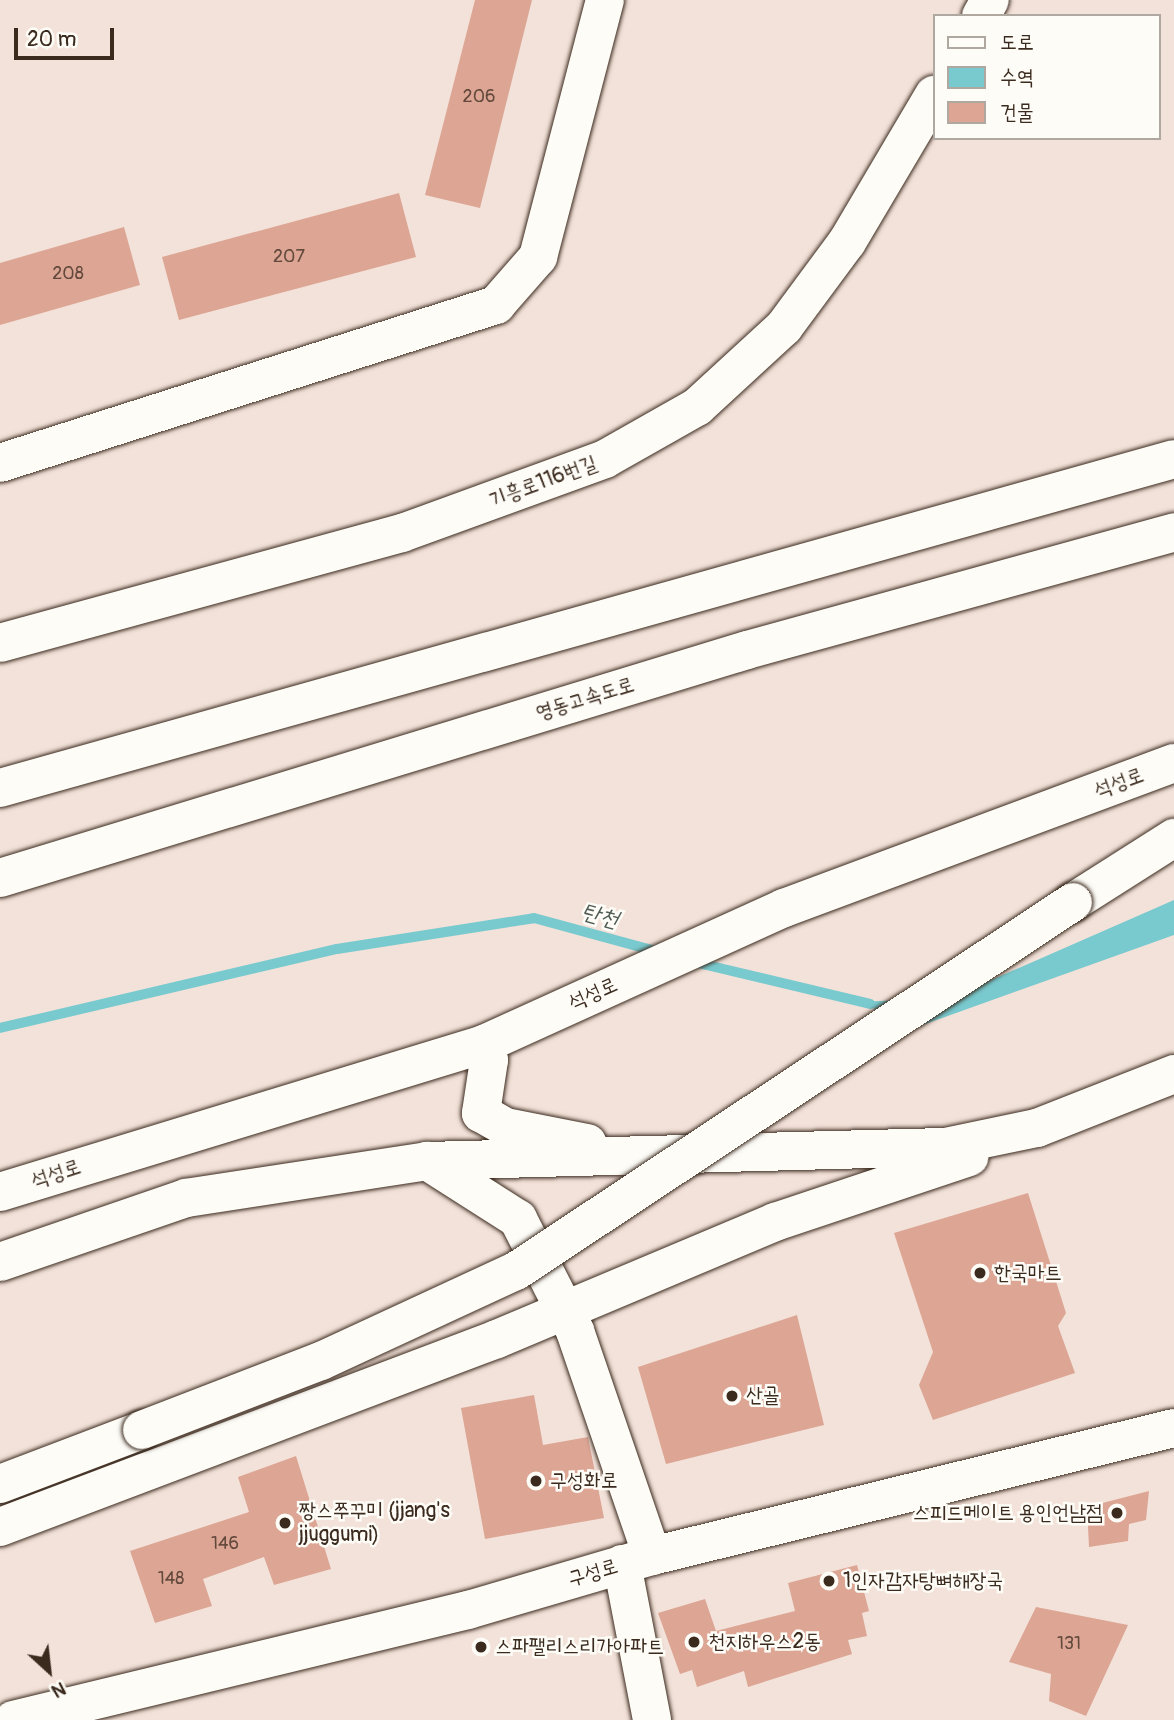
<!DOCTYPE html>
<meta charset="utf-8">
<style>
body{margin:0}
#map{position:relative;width:1174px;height:1720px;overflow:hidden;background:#f3e2d9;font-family:Pangolin,"Poor Story",sans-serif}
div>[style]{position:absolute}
.water>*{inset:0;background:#79cacf}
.stream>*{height:10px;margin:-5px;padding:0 5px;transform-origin:5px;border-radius:5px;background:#79cacf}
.building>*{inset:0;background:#dca594}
.roads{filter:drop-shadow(0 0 2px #3b2a1e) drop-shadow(0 0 2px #3b2a1e)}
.minor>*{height:38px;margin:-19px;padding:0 19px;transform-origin:19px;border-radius:19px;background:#fdfcf7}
.major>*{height:38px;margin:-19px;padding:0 19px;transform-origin:19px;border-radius:19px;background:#fdfcf7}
.highway>*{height:38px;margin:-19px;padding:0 19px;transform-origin:19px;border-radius:19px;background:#fdfcf7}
.bridges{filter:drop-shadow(0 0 2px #3b2a1e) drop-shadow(0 0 2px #3b2a1e)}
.highway-bridge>*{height:38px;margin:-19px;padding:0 19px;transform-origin:19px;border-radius:19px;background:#fdfcf7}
.dots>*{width:19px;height:19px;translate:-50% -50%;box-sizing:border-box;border:4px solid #fdfcf7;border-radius:50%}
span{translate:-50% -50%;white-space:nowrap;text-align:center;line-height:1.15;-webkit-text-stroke:5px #fdfcf7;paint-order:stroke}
.number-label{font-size:18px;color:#63493c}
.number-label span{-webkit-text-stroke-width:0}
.street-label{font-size:21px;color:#3b2a1e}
.poi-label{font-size:21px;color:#3b2a1e}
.left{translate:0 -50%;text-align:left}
.right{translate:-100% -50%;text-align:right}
.water-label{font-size:23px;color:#4e5a53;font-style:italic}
.legend{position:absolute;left:933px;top:14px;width:228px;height:126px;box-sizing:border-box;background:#fdfcf7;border:2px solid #afa8a0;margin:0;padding:9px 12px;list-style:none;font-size:21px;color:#3b2a1e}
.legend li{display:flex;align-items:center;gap:14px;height:35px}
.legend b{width:35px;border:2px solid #afa8a0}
.north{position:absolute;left:14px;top:1636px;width:70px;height:70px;-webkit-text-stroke:5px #fdfcf7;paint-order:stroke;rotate:153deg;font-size:19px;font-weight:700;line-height:28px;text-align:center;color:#3b2a1e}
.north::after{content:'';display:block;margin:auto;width:24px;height:32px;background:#3b2a1e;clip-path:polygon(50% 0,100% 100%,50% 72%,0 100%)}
.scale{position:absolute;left:14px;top:28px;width:100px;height:32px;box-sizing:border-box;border:4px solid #3b2a1e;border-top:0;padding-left:9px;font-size:21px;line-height:24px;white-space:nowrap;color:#3b2a1e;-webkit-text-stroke:5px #fdfcf7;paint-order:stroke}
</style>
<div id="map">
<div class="water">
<i style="clip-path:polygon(1174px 900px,1174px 935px,917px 1027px,858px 1002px,950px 998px)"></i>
</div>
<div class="stream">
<i style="left:694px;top:962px;width:181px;rotate:13.4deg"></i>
<i style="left:0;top:1028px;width:346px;rotate:-13.2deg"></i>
<i style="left:337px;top:949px;width:199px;rotate:-8.9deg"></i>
<i style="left:534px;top:918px;width:130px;rotate:15.2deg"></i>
</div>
<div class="building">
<i style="clip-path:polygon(475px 0,532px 0,480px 208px,425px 195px)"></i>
<i style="clip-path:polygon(399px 193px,416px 257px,179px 320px,162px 257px)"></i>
<i style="clip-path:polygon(124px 227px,140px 285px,0 325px,0 263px)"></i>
<i style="clip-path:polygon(1028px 1193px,1066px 1313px,1058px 1326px,1075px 1373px,933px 1420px,919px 1385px,933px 1352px,894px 1233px)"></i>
<i style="clip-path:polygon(797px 1315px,824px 1425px,666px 1464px,638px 1367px)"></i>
<i style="clip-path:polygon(534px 1395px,543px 1445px,588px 1437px,604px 1518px,485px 1539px,461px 1408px)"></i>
<i style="clip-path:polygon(296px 1456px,331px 1569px,274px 1585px,264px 1557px,203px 1579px,212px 1606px,155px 1623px,130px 1551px,249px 1512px,238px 1477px)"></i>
<i style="clip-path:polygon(1149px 1491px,1146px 1520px,1129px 1524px,1128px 1541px,1089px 1547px,1087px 1507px)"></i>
<i style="clip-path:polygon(857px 1565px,869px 1611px,862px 1613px,867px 1636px,848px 1640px,852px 1654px,748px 1687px,744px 1671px,697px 1687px,692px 1670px,680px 1674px,658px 1613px,705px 1599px,716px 1631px,795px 1611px,788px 1583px)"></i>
<i style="clip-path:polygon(1036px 1607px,1128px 1625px,1086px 1716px,1049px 1701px,1051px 1674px,1009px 1662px)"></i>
</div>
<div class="roads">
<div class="minor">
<i style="left:981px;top:16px;width:18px;rotate:-61deg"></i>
<i style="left:0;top:463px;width:521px;rotate:-17.67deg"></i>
<i style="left:496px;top:305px;width:64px;rotate:-48.8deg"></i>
<i style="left:538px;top:257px;width:266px;rotate:-75.4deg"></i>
<i style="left:0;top:643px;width:417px;rotate:-15.3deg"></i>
<i style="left:402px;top:533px;width:216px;rotate:-20deg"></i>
<i style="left:605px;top:459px;width:106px;rotate:-29.5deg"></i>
<i style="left:697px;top:407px;width:118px;rotate:-42.6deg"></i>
<i style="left:784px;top:327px;width:106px;rotate:-53.5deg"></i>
<i style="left:847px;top:242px;width:171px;rotate:-59.4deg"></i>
<i style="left:427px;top:1161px;width:108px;rotate:32.5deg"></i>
<i style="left:518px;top:1219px;width:126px;rotate:63deg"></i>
<i style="left:575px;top:1331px;width:238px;rotate:71.1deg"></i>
<i style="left:622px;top:1564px;width:159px;rotate:79.1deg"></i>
</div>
<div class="major">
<i style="left:13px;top:1720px;width:468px;rotate:-13.6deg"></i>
<i style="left:468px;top:1610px;width:192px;rotate:-16.4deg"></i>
<i style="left:652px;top:1556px;width:537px;rotate:-13.78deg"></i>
</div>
<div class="highway">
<i style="left:0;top:788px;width:1219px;rotate:-15.65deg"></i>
<i style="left:0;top:878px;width:781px;rotate:-16.97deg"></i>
<i style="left:747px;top:650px;width:443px;rotate:-15.4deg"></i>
<i style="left:1073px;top:902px;width:120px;rotate:-32.4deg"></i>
<i style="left:484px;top:1044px;width:17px;rotate:73deg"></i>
<i style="left:489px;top:1060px;width:54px;rotate:98.6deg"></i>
<i style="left:481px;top:1113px;width:28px;rotate:30deg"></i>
<i style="left:505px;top:1127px;width:84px;rotate:11deg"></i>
<i style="left:0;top:1192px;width:506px;rotate:-17deg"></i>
<i style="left:484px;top:1044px;width:329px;rotate:-24.4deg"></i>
<i style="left:784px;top:908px;width:416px;rotate:-20.4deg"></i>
<i style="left:0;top:1262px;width:197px;rotate:-19deg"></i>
<i style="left:186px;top:1198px;width:244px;rotate:-8.7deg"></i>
<i style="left:427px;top:1161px;width:518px;rotate:-1.55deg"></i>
<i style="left:945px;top:1147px;width:94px;rotate:-11.7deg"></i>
<i style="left:1037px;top:1128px;width:147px;rotate:-21.5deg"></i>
<i style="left:0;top:1484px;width:152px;rotate:-20.8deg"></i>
<i style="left:0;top:1527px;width:531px;rotate:-20.72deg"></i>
<i style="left:497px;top:1339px;width:302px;rotate:-22.8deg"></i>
<i style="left:775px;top:1222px;width:205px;rotate:-18.5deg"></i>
</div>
</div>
<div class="bridges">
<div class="highway-bridge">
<i style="left:142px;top:1430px;width:192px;rotate:-21.1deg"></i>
<i style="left:321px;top:1361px;width:215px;rotate:-24.8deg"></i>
<i style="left:516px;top:1271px;width:668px;rotate:-33.52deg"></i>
</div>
</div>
<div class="dots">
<i style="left:980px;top:1273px;background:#3b2a1e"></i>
<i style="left:732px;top:1396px;background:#3b2a1e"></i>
<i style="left:536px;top:1481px;background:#3b2a1e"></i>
<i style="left:1117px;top:1513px;background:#3b2a1e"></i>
<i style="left:285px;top:1523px;background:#3b2a1e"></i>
<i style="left:829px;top:1581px;background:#3b2a1e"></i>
<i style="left:694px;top:1642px;background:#3b2a1e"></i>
<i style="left:481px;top:1647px;background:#3b2a1e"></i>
</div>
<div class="number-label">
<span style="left:479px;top:97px">206</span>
<span style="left:289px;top:257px">207</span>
<span style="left:68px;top:274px">208</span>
<span style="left:225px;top:1544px">146</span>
<span style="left:171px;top:1579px">148</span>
<span style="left:1069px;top:1644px">131</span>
</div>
<div class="street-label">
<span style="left:543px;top:482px;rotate:-20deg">기흥로116번길</span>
<span style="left:585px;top:699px;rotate:-17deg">영동고속도로</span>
<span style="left:1119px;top:783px;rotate:-20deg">석성로</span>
<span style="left:593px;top:994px;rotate:-24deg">석성로</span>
<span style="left:56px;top:1174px;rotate:-18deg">석성로</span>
<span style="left:593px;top:1573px;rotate:-16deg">구성로</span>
</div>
<div class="poi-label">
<span class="left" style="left:994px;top:1273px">한국마트</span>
<span class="left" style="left:746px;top:1396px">산골</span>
<span class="left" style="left:550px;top:1481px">구성화로</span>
<span class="left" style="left:299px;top:1523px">짱스쭈꾸미 (jjang's<br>jjuggumi)</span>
<span class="right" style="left:1103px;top:1513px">스피드메이트 용인언남점</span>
<span class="left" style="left:843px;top:1581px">1인자감자탕뼈해장국</span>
<span class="left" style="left:708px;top:1642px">천지하우스2동</span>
<span class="left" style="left:495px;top:1647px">스파팰리스리가아파트</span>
</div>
<div class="water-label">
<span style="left:600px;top:916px;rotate:15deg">탄천</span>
</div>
<ul class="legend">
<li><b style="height:9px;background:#fdfcf7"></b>도로</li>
<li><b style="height:19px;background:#79cacf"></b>수역</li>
<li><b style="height:19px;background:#dca594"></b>건물</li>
</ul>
<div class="north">N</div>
<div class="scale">20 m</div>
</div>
